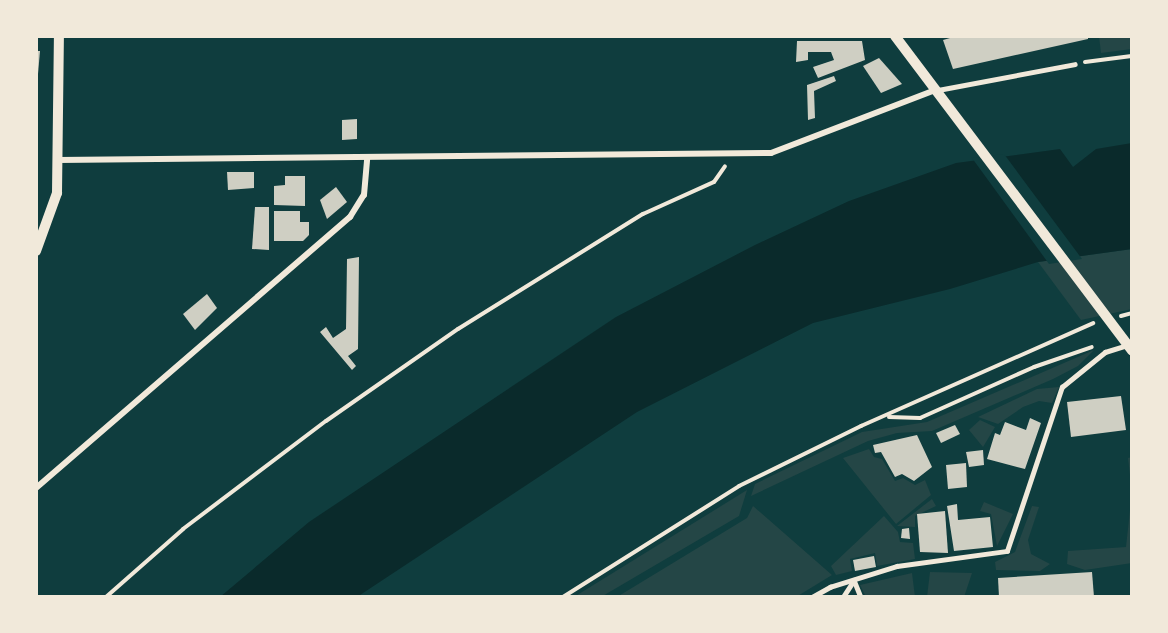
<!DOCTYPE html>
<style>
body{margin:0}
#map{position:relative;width:1168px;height:633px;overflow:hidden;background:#0f3d3e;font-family:"IBM Plex Sans",sans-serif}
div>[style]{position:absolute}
.green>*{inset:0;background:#244646}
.water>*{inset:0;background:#0a2a2b}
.pier>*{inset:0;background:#0f3d3e}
.building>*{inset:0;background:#cfcfc3}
.path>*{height:4px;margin:-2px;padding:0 2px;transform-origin:2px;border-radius:2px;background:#f1e9da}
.service>*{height:4.5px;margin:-2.25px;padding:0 2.25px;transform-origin:2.25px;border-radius:2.25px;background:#f1e9da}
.minor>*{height:6px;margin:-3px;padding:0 3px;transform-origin:3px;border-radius:3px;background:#f1e9da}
.tertiary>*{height:10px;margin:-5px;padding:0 5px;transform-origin:5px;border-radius:5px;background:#f1e9da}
span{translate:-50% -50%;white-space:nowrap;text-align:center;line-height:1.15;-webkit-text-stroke:5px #f1e9da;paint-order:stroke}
.frame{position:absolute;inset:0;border:38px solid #f1e9da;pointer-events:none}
</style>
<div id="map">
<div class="green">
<i style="clip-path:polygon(1099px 36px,1132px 36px,1132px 49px,1101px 53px)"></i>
<i style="clip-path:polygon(1132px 249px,1132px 309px,1081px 320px,1038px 262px)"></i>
<i style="clip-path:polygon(1094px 350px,1078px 366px,1053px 379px,932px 431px,897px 433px,868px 441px,751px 496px,755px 484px,862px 432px,927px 422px)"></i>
<i style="clip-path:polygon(1059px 387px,1052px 403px,1039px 401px,1023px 407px,998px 424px,978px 417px,1037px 389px)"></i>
<i style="clip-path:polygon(980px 420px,995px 427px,983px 447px,969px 430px)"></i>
<i style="clip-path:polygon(869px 449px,874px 457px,882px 459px,895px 481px,903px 478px,915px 485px,925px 480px,931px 495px,896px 524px,843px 458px)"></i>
<i style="clip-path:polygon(1132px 457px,1132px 563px,1085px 570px,1067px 564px,1068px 551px,1126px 547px,1132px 492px,1128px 458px)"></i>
<i style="clip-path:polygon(747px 490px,739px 516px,601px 597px,574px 597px)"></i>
<i style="clip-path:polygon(932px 499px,936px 506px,915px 516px,915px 527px,897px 526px)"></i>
<i style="clip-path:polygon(984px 502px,1013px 514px,997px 546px,991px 514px,980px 511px)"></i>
<i style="clip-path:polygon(753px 506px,832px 575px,796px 597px,617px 597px,747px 518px)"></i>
<i style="clip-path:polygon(1032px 506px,1039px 507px,1028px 540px,1031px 554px,1050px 564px,1040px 571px,996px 570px,995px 562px,1015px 552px)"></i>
<i style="clip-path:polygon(884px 516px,898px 532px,900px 542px,913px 543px,915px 559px,877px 566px,875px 553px,850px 559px,852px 571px,836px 575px,831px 566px)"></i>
<i style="clip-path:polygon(930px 572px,972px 573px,964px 597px,927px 597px)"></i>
<i style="clip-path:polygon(912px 573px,915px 597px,866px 597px,860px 585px)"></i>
</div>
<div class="water">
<i style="clip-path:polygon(1132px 143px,1132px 249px,1038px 262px,950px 289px,813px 323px,637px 412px,357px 597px,220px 597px,309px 522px,616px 317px,755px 245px,849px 201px,956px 163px,1060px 149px,1073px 167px,1096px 149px)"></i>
</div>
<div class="pier">
<i style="clip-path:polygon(1004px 154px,1082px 259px,1049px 264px,972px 158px)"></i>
</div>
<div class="building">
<i style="clip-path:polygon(957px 36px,1088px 36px,1088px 39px,953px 69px,943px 40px)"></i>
<i style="clip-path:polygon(797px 41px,862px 41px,865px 60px,818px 78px,813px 67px,834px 60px,831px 52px,808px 52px,808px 60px,796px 62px)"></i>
<i style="clip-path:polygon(36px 51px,40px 51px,38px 74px,36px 74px)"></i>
<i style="clip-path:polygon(879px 58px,902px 84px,881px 93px,863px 66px)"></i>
<i style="clip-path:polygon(834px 76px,836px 81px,814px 91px,815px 118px,808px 120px,807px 85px)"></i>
<i style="clip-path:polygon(357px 119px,357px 139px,342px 140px,342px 120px)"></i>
<i style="clip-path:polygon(227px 172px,254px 172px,254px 188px,228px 190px)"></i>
<i style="clip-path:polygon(285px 176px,305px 176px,305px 206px,274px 205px,274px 186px,285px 185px)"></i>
<i style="clip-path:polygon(336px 187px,347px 202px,327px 219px,320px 200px)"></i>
<i style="clip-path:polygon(255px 207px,269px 207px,269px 250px,252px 249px)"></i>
<i style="clip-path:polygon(274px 211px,300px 211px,300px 222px,309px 222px,309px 235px,303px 241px,274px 241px)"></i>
<i style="clip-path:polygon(359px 257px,358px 349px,348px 356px,356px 366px,352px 370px,320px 332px,326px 327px,333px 338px,346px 329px,347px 259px)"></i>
<i style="clip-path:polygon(207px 294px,217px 308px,195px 330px,183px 314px)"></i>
<i style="clip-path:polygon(1121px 396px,1126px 430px,1071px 437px,1067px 402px)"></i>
<i style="clip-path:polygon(1030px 418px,1041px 423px,1025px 469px,987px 459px,995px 433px,1000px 435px,1005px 422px,1026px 430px)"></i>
<i style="clip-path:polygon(955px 425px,960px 434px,941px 443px,936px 433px)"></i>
<i style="clip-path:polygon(917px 435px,932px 467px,914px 481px,902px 474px,895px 477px,881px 452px,875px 453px,873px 445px)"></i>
<i style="clip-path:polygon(983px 450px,984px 465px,969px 467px,966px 452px)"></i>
<i style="clip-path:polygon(966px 463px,967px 487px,948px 489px,946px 465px)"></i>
<i style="clip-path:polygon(957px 504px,958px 520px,990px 517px,993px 547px,954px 551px,947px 506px)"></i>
<i style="clip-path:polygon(945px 511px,948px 553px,920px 552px,917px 514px)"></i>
<i style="clip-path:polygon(909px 528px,910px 539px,901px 538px,902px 529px)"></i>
<i style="clip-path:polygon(874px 556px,876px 567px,855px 571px,853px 560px)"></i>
<i style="clip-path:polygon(1092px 572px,1094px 597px,999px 597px,998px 578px)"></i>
</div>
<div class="path">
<i style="left:1085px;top:62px;width:47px;rotate:-7.3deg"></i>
<i style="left:1121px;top:316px;width:11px;rotate:-15deg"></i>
<i style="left:889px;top:417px;width:31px;rotate:2deg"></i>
<i style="left:920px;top:418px;width:125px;rotate:-24.1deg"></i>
<i style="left:1034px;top:367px;width:61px;rotate:-19deg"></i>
<i style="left:106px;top:597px;width:103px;rotate:-41.4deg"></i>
<i style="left:183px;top:529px;width:179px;rotate:-37.1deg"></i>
<i style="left:326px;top:421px;width:161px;rotate:-34.9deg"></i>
<i style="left:458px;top:329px;width:218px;rotate:-31.9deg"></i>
<i style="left:643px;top:214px;width:78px;rotate:-24.3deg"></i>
<i style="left:714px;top:182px;width:19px;rotate:-55deg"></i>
<i style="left:563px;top:597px;width:208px;rotate:-32.2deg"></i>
<i style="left:739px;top:486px;width:136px;rotate:-26.2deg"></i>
<i style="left:861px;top:426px;width:254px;rotate:-23.9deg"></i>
</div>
<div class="service">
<i style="left:938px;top:90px;width:139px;rotate:-10.7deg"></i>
<i style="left:812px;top:597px;width:21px;rotate:-29deg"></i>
<i style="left:830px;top:587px;width:70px;rotate:-17.4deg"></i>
<i style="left:897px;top:566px;width:111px;rotate:-7.8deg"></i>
<i style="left:1007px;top:551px;width:173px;rotate:-71.5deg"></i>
<i style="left:1062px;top:387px;width:55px;rotate:-39.1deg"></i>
<i style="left:1105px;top:352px;width:21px;rotate:-17deg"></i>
<i style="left:843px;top:597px;width:20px;rotate:-57deg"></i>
<i style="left:854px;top:580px;width:18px;rotate:68deg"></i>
</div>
<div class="minor">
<i style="left:58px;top:160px;width:713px;rotate:-0.56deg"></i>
<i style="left:771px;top:153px;width:176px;rotate:-21deg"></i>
<i style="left:36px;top:488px;width:415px;rotate:-40.8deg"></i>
<i style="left:350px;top:217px;width:26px;rotate:-58deg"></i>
<i style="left:364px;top:195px;width:37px;rotate:-85deg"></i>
</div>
<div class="tertiary">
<i style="left:895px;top:36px;width:394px;rotate:53deg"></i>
<i style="left:36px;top:251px;width:62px;rotate:-70.1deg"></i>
<i style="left:57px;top:193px;width:157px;rotate:-89.3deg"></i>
</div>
<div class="frame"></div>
</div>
